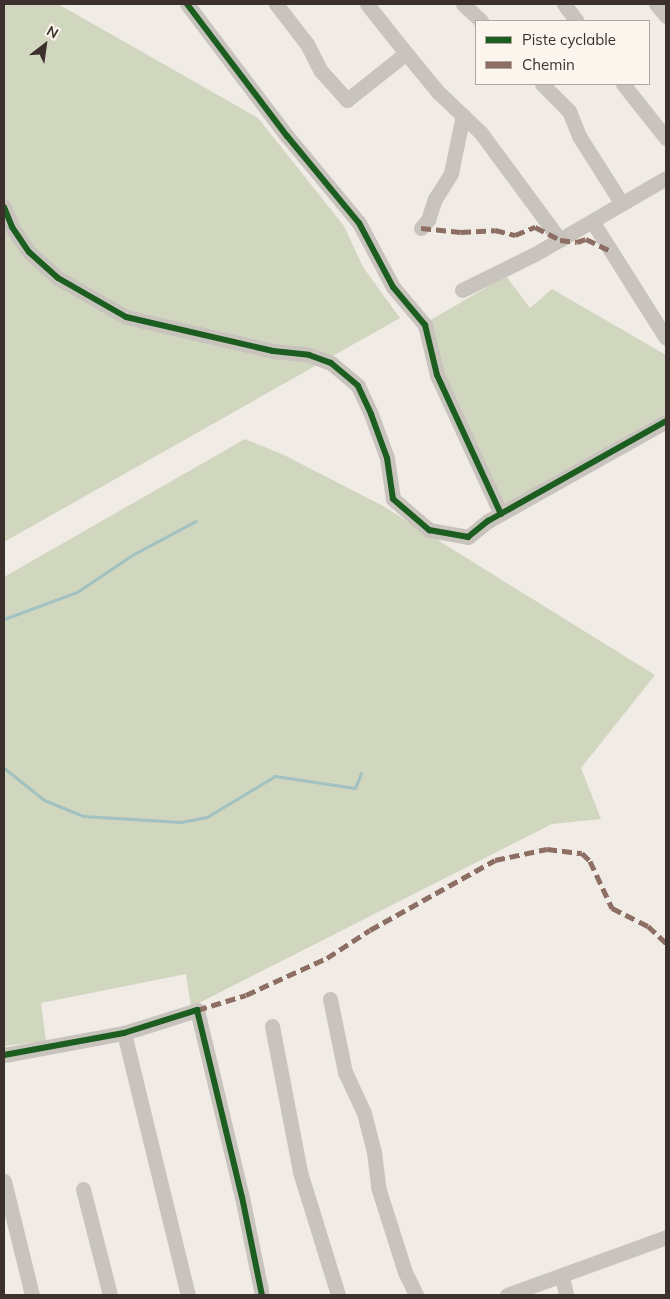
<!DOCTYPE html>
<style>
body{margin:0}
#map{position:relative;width:670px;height:1299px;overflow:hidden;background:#f0ebe5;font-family:Mulish,sans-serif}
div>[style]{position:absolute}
.green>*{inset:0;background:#d1d6bf}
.stream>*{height:3px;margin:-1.5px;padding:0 1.5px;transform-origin:1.5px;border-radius:1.5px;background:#a1c2c1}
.minor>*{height:15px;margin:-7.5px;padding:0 7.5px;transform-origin:7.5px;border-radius:7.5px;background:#c9c3be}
.quiet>*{height:5px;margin-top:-2.5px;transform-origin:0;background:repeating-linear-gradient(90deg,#8d6e63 0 10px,transparent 0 15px)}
.cycleway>*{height:6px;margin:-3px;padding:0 3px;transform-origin:3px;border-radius:3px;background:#1b5e20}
span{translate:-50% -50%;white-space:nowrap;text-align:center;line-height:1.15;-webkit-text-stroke:5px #fbf5ee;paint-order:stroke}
.frame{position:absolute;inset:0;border:5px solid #3b302b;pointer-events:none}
.legend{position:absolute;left:475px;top:20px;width:175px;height:65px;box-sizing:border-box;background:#fbf5ee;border:1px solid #aea6a0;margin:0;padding:6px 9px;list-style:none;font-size:15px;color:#3b302b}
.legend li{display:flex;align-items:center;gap:10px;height:25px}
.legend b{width:25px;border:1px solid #aea6a0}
.north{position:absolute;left:20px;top:20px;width:50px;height:50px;-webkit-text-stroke:4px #fbf5ee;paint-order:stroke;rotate:30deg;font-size:14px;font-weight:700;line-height:20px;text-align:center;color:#3b302b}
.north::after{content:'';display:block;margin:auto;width:18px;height:22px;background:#3b302b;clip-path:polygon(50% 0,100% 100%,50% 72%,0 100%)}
</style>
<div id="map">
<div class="green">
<i style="clip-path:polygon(4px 4px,58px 4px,258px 118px,344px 226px,363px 267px,400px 318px,4px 542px)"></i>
<i style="clip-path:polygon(506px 276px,530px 308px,552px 289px,666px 355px,666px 413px,503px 506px,442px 374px,429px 321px)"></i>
<i style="clip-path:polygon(245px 439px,284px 455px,383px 506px,655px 675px,581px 768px,601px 819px,552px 824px,191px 1007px,186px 974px,41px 1003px,46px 1041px,4px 1046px,4px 577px)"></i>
</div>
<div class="stream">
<i style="left:4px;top:619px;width:78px;rotate:-20.3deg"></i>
<i style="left:77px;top:592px;width:66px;rotate:-33.9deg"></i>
<i style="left:132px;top:555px;width:72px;rotate:-28deg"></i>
<i style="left:4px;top:768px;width:51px;rotate:38.7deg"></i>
<i style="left:44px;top:800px;width:42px;rotate:22.3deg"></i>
<i style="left:83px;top:816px;width:98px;rotate:3.5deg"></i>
<i style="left:181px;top:822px;width:26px;rotate:-11deg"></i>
<i style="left:207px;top:817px;width:79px;rotate:-31.1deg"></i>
<i style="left:275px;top:776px;width:81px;rotate:8.5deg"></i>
<i style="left:355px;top:788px;width:16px;rotate:-68deg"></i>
</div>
<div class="minor">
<i style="left:187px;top:4px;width:166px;rotate:52.9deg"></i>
<i style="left:287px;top:136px;width:113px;rotate:50.4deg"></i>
<i style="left:359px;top:223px;width:72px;rotate:62deg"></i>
<i style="left:393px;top:287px;width:50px;rotate:49.9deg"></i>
<i style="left:425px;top:325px;width:51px;rotate:76.5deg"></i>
<i style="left:437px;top:375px;width:153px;rotate:65.3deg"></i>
<i style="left:276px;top:4px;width:51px;rotate:52.2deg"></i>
<i style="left:307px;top:44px;width:30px;rotate:63deg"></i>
<i style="left:321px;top:71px;width:39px;rotate:48deg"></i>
<i style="left:347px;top:100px;width:75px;rotate:-38.5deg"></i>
<i style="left:406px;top:53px;width:50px;rotate:50.6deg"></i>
<i style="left:438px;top:92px;width:59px;rotate:43.6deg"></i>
<i style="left:481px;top:133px;width:133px;rotate:53.6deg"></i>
<i style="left:367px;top:4px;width:63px;rotate:51.5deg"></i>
<i style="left:463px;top:4px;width:25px;rotate:43deg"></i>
<i style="left:564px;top:4px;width:21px;rotate:53deg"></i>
<i style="left:656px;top:4px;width:16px;rotate:50deg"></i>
<i style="left:542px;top:84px;width:38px;rotate:45deg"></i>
<i style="left:569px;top:111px;width:27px;rotate:68deg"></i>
<i style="left:579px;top:136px;width:80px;rotate:57.7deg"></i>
<i style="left:623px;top:84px;width:69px;rotate:51.5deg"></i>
<i style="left:4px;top:207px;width:22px;rotate:68deg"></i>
<i style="left:12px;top:227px;width:30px;rotate:56deg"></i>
<i style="left:29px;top:252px;width:39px;rotate:42deg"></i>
<i style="left:58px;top:278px;width:78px;rotate:29.8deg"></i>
<i style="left:126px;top:317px;width:151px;rotate:13deg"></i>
<i style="left:273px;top:351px;width:36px;rotate:6deg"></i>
<i style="left:309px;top:355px;width:23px;rotate:20deg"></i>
<i style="left:331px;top:363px;width:35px;rotate:40deg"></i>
<i style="left:358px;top:386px;width:31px;rotate:65deg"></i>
<i style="left:371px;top:414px;width:47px;rotate:70deg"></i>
<i style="left:387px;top:458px;width:41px;rotate:81.7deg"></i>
<i style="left:393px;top:499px;width:48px;rotate:40.7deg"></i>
<i style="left:429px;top:530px;width:40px;rotate:10deg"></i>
<i style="left:468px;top:537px;width:26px;rotate:-39deg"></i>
<i style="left:488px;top:521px;width:204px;rotate:-29.3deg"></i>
<i style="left:592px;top:221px;width:138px;rotate:57.7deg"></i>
<i style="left:421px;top:228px;width:11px;rotate:-49deg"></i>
<i style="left:428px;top:220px;width:22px;rotate:-72deg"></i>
<i style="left:435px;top:199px;width:31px;rotate:-58deg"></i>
<i style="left:451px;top:173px;width:59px;rotate:-78.3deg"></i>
<i style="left:462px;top:290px;width:81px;rotate:-26.3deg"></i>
<i style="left:535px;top:254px;width:151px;rotate:-30.1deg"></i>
<i style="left:330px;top:999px;width:75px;rotate:78.4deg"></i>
<i style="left:345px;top:1072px;width:45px;rotate:65.1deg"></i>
<i style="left:364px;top:1113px;width:40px;rotate:75.6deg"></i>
<i style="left:374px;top:1152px;width:35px;rotate:83deg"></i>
<i style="left:378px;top:1187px;width:89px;rotate:72.4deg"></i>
<i style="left:405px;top:1272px;width:25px;rotate:64deg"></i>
<i style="left:272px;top:1026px;width:149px;rotate:79.1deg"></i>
<i style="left:300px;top:1172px;width:129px;rotate:72.8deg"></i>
<i style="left:124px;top:1033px;width:270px;rotate:76.3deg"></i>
<i style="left:4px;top:1055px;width:122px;rotate:-10.4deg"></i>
<i style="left:124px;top:1033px;width:77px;rotate:-17.5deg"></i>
<i style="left:197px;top:1010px;width:192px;rotate:76.5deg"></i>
<i style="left:242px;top:1197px;width:100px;rotate:78.5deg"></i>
<i style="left:4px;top:1181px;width:117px;rotate:76.2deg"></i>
<i style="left:83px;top:1189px;width:109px;rotate:75.7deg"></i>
<i style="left:562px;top:1277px;width:18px;rotate:77deg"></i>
<i style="left:507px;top:1295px;width:169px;rotate:-20deg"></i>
</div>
<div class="quiet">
<i style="left:421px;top:228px;width:40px;rotate:5.7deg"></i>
<i style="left:461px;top:232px;width:34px;rotate:-3deg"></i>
<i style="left:495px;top:230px;width:21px;rotate:14deg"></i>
<i style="left:515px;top:235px;width:22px;rotate:-22deg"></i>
<i style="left:535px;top:227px;width:28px;rotate:27deg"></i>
<i style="left:560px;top:240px;width:17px;rotate:7deg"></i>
<i style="left:577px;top:242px;width:9px;rotate:-18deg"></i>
<i style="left:586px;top:239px;width:28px;rotate:26deg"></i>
<i style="left:197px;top:1010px;width:51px;rotate:-17deg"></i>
<i style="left:246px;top:995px;width:89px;rotate:-24.6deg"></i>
<i style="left:327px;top:958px;width:51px;rotate:-33.1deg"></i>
<i style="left:370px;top:930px;width:143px;rotate:-29.2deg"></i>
<i style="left:495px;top:860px;width:53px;rotate:-11.9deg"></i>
<i style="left:547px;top:849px;width:35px;rotate:7deg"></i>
<i style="left:582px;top:853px;width:11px;rotate:45deg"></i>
<i style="left:590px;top:861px;width:52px;rotate:64.9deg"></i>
<i style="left:612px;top:908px;width:40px;rotate:26.6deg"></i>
<i style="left:648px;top:926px;width:25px;rotate:43deg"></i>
</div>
<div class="cycleway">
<i style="left:187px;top:4px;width:166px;rotate:52.9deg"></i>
<i style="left:287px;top:136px;width:113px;rotate:50.4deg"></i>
<i style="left:359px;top:223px;width:72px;rotate:62deg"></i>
<i style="left:393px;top:287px;width:50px;rotate:49.9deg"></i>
<i style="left:425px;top:325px;width:51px;rotate:76.5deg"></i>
<i style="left:437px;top:375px;width:153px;rotate:65.3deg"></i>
<i style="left:4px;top:207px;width:22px;rotate:68deg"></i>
<i style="left:12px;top:227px;width:30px;rotate:56deg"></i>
<i style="left:29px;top:252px;width:39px;rotate:42deg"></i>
<i style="left:58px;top:278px;width:78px;rotate:29.8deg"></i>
<i style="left:126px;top:317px;width:151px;rotate:13deg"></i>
<i style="left:273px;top:351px;width:36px;rotate:6deg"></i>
<i style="left:309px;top:355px;width:23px;rotate:20deg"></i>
<i style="left:331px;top:363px;width:35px;rotate:40deg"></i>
<i style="left:358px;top:386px;width:31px;rotate:65deg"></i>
<i style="left:371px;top:414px;width:47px;rotate:70deg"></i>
<i style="left:387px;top:458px;width:41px;rotate:81.7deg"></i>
<i style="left:393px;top:499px;width:48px;rotate:40.7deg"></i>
<i style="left:429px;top:530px;width:40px;rotate:10deg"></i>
<i style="left:468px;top:537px;width:26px;rotate:-39deg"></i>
<i style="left:488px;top:521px;width:204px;rotate:-29.3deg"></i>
<i style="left:4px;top:1055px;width:122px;rotate:-10.4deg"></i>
<i style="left:124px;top:1033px;width:77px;rotate:-17.5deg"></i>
<i style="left:197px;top:1010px;width:192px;rotate:76.5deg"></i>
<i style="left:242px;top:1197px;width:100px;rotate:78.5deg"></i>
</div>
<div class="frame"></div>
<ul class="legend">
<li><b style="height:6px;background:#1b5e20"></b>Piste cyclable</li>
<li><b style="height:6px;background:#8d6e63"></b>Chemin</li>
</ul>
<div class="north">N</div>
</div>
